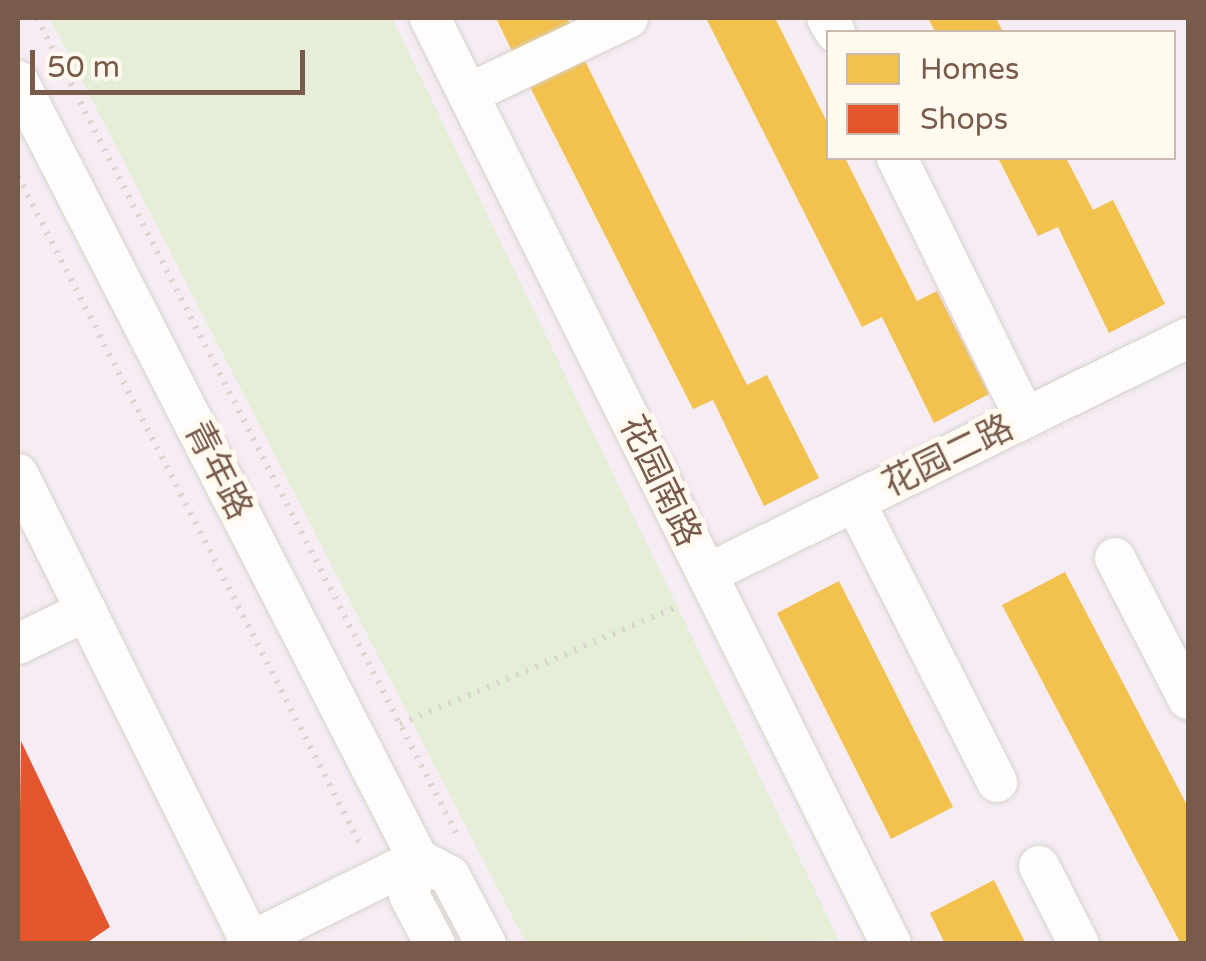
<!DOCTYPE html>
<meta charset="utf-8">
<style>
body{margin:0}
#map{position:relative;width:1206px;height:961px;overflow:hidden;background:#f8f4ed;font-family:"Varela Round","Noto Sans SC",sans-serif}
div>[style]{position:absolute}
.education>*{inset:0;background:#f5ecf4}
.green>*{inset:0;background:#e5efd8}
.homes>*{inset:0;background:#f2c14e}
.shops>*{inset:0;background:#e4572e}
.path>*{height:6px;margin-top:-3px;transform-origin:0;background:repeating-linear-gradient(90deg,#dad3ce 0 2.5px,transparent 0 10.5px)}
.roads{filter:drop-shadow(0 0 2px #d7d1cb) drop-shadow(0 0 2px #d7d1cb)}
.street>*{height:40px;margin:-20px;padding:0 20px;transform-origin:20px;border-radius:20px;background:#fefdfc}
span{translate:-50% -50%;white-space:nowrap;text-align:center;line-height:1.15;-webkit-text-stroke:10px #fff9ef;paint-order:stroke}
.street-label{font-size:35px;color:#785b4b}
.frame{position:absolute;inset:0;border:20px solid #785b4b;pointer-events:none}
.legend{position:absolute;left:826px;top:30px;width:350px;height:130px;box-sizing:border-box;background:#fff9ef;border:2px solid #c9baad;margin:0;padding:12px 18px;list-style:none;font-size:30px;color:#785b4b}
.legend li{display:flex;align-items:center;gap:20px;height:50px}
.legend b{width:50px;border:2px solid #c9baad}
.scale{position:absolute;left:30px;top:50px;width:275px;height:45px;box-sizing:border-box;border:5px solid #785b4b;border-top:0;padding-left:12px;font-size:30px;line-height:35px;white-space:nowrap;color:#785b4b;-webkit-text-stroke:8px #fff9ef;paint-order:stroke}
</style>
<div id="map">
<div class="education">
<i style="clip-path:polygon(evenodd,18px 18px,1188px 18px,1188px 943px,18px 943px,18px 18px,828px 32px,1174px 32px,1174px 158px,828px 158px,828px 32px)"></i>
</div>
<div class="green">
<i style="clip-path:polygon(50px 18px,392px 18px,839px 940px,526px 943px)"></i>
</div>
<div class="homes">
<i style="clip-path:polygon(496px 18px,567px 18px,571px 26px,513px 53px)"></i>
<i style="clip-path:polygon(706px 18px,775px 18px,828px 124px,828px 158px,845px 158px,917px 301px,937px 291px,989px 394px,934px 423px,882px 317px,862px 327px)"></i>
<i style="clip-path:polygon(928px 18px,996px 18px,1003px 32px,935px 32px)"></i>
<i style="clip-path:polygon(585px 61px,747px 385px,767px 375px,819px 478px,764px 506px,713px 400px,693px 409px,530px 87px)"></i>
<i style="clip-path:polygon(998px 158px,1066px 158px,1093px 210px,1113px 200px,1165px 304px,1109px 333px,1058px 227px,1038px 236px)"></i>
<i style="clip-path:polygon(1065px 572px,1188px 807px,1188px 944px,1181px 944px,1002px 605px)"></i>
<i style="clip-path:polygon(839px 581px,953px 807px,891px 839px,777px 613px)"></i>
<i style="clip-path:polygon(994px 880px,1026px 944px,945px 944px,930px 913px)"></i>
</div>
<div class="shops">
<i style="clip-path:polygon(21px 741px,110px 927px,85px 944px,18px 944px)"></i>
</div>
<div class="path">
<i style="left:37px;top:18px;width:919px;rotate:62.79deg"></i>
<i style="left:18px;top:176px;width:753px;rotate:62.89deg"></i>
<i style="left:400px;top:724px;width:304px;rotate:-22.9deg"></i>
</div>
<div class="roads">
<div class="street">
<i style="left:430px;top:18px;width:1034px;rotate:63.53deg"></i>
<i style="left:827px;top:18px;width:16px;rotate:60deg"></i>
<i style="left:18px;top:81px;width:875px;rotate:62.79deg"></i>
<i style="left:418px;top:859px;width:36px;rotate:28deg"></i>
<i style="left:450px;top:876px;width:77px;rotate:62.1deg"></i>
<i style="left:468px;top:94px;width:177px;rotate:-25.4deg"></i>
<i style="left:897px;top:158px;width:290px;rotate:63.8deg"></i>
<i style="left:18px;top:474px;width:521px;rotate:63.58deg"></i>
<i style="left:855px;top:502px;width:314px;rotate:63.1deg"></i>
<i style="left:1115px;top:558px;width:159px;rotate:62.6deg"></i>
<i style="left:707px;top:574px;width:536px;rotate:-26.13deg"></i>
<i style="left:18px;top:644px;width:76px;rotate:-25.9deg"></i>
<i style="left:418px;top:859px;width:37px;rotate:104deg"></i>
<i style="left:409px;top:895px;width:55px;rotate:62deg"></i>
<i style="left:1039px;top:866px;width:88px;rotate:62.9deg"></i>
<i style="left:246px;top:944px;width:192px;rotate:-26.3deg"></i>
</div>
</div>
<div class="street-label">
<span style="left:948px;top:456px;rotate:-26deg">花园二路</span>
<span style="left:218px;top:470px;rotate:63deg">青年路</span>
<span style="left:660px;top:481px;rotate:64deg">花园南路</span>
</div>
<div class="frame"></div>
<ul class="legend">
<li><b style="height:28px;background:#f2c14e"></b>Homes</li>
<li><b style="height:28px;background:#e4572e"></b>Shops</li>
</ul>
<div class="scale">50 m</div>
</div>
